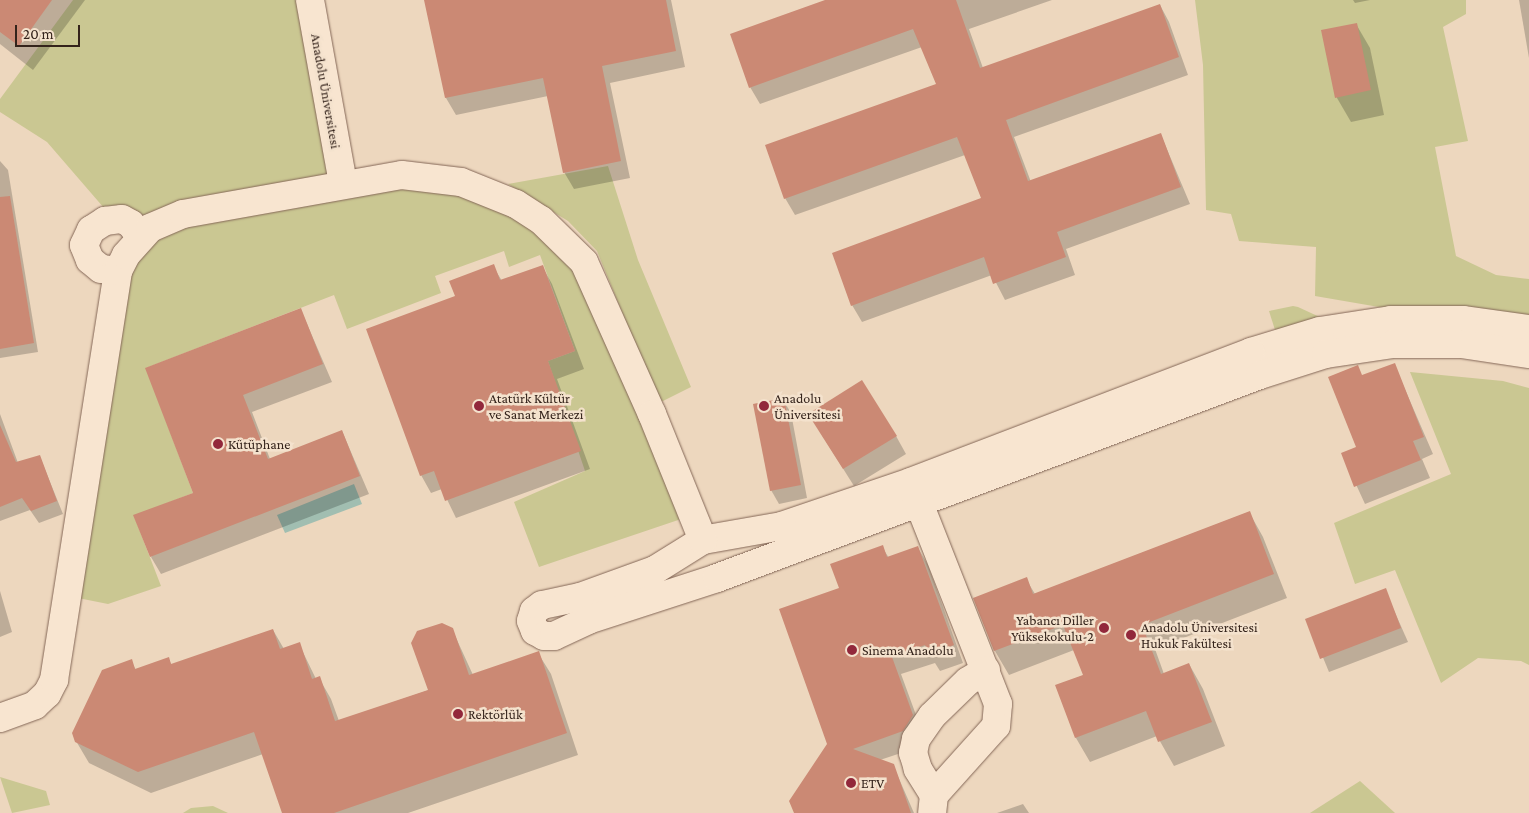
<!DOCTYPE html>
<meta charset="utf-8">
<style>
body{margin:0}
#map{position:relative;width:1529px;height:813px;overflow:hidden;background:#edd7be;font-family:"Crimson Pro",serif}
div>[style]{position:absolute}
.green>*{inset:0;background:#cac792}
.water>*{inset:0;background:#a1beb1}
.shadow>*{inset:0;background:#0003}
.building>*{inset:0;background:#cb8974}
.roads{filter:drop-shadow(0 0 1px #846757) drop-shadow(0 0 1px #846757)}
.minor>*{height:28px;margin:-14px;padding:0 14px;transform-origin:14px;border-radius:14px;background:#f8e5d0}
.dots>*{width:14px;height:14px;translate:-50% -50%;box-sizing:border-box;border:2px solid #f4e2cd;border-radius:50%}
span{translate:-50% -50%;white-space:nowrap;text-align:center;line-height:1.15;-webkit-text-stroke:5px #f4e2cd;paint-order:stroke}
.street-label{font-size:14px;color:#34231b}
.poi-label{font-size:14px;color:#34231b}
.left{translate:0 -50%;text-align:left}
.right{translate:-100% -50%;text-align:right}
.scale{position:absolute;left:15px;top:25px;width:65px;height:22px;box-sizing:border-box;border:2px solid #34231b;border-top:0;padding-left:6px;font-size:15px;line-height:18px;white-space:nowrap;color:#34231b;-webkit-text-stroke:4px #f4e2cd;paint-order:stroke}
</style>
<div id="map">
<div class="green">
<i style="clip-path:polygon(73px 0,310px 0,343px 183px,432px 177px,564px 240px,693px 515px,539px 567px,514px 502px,585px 471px,548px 361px,575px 351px,540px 255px,509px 267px,504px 251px,435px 276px,441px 293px,347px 329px,334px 295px,146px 368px,193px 493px,134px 516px,161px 586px,108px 604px,68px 596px,118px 271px,165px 219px,104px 208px,47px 142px,0 112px,0 99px)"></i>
<i style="clip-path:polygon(1195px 0,1466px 0,1466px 14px,1443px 27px,1468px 141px,1435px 147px,1456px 256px,1496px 275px,1529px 279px,1529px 325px,1408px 312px,1315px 296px,1316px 247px,1239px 241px,1231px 214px,1206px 210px,1203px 65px)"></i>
<i style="clip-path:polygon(608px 166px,638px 260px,691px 387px,659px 403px,597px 251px,568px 221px,508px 184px)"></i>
<i style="clip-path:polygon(1293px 306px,1298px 307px,1324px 319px,1276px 333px,1269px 311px)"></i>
<i style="clip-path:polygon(1410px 372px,1503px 381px,1529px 388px,1529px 665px,1521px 661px,1478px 658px,1441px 683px,1395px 570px,1355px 584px,1334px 523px,1451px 474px)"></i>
<i style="clip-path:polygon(0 777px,46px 791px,50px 805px,12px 813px)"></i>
<i style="clip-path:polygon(1360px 781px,1395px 813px,1310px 813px)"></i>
<i style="clip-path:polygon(213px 806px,228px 813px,183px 813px,191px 808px)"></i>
</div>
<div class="water">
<i style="clip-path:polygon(354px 484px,362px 504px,285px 533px,277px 515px)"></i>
</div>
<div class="shadow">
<i style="clip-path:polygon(0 0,85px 0,33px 70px,0 44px)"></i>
<i style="clip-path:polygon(426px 0,671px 0,685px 67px,610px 83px,630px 178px,574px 189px,564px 172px,548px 96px,456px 115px,446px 98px)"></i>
<i style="clip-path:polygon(829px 0,1052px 0,969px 29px,983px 68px,1160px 5px,1169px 22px,1188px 75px,1014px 137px,1031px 182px,1161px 135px,1190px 204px,1066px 249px,1075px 275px,1005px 300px,992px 275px,862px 322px,852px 305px,982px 199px,965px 155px,795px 215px,785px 198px,938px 85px,922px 47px,760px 104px,750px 87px)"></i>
<i style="clip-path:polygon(1353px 0,1370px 0,1355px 3px)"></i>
<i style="clip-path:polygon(1519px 0,1529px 0,1529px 58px)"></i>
<i style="clip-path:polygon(1356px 24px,1370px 48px,1384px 115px,1351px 122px,1337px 98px,1323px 31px)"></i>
<i style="clip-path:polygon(0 161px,8px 170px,38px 352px,0 358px)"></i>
<i style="clip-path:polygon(493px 266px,502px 281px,542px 266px,552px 284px,584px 369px,557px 379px,590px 469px,456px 518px,442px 489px,431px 493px,421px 475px,457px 297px)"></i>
<i style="clip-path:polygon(301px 310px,332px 382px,252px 412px,270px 459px,342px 431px,369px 494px,161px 574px,151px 557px,195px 494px,147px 369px)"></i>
<i style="clip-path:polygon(1394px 364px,1433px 454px,1422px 459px,1430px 478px,1365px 504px,1342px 454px,1358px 448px)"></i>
<i style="clip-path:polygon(783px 400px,791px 413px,807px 498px,779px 504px,771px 490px)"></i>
<i style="clip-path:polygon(0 414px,18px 463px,40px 457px,63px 514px,39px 523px,30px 510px,0 521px)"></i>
<i style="clip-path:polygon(820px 432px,896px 436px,906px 454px,854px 486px)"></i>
<i style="clip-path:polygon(1249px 512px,1263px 537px,1287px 598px,1155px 649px,1164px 674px,1189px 664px,1203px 689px,1225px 746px,1174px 766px,1157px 736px,1090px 762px,1076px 738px,1056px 686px,1084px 675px,1074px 650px,1009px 675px,995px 651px,975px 598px,1026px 579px,1035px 594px)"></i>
<i style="clip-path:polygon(882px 547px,889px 558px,918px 548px,928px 565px,963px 663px,940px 671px,935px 663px,901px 674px,923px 734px,913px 749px,880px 760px,893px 765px,914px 813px,795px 813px,828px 744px,841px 589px)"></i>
<i style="clip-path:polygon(1385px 590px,1408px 642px,1329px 672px,1307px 619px)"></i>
<i style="clip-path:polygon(0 591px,12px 632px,0 637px)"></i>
<i style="clip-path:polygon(452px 629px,473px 675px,538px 653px,551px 674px,578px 755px,408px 813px,284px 813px,263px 754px,151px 793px,89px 763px,76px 741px,131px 661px,136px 670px,168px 659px,172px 665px,273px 630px,284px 649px,299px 644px,316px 679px,319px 678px,331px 699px,339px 721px,429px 690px)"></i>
<i style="clip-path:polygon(1023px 804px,1029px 813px,997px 813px)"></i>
</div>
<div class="building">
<i style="clip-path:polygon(0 0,52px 0,19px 46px,0 32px)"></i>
<i style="clip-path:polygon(424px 0,666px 0,676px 51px,602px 66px,621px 161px,563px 173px,543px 78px,445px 98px)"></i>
<i style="clip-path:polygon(825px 0,956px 0,980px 68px,1160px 4px,1179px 57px,1006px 120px,1028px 181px,1161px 133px,1181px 187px,1057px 232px,1066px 257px,993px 284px,984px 257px,851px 306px,832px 253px,981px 198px,957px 137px,784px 199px,765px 145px,936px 84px,913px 29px,749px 88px,730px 34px)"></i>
<i style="clip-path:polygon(1357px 23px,1371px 90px,1335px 98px,1321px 30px)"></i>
<i style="clip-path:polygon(10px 196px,34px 343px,0 349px,0 197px)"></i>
<i style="clip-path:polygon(494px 264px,500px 280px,543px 265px,575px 351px,548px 361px,581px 451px,445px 501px,434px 471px,420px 476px,366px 329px,455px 296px,449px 281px)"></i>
<i style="clip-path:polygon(301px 308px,323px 364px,243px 395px,268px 459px,342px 430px,360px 476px,150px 557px,133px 515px,193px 493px,145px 368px)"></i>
<i style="clip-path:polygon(1395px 363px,1424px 437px,1413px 441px,1421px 460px,1354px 487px,1341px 453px,1356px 447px,1328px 377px,1358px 365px,1362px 375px)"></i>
<i style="clip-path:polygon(862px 380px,897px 436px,843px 469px,808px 414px)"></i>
<i style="clip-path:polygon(784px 398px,801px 485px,770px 491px,753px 404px)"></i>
<i style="clip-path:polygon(0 425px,16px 462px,40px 455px,57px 501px,31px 511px,22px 498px,0 507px)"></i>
<i style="clip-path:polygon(1250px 511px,1274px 574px,1142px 625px,1161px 674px,1189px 663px,1212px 722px,1158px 742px,1146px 711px,1075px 738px,1055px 685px,1083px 675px,1063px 625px,994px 651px,973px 598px,1027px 577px,1033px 594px)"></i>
<i style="clip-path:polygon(883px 545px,887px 557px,918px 546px,954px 645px,929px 654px,925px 645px,892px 657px,913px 715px,903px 731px,853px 749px,894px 764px,911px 813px,794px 813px,789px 801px,827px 744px,779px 609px,839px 588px,830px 564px)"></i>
<i style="clip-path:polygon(1386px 588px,1401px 628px,1320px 659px,1305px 619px)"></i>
<i style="clip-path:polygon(442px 623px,453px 628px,469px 675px,539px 651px,567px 733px,334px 813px,282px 813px,254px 732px,138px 772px,75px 742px,72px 733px,102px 670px,132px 659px,135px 669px,169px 657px,171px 664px,273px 629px,280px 649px,300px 642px,312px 679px,320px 676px,335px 721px,428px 690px,411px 643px,417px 631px)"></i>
</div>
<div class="roads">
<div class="minor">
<i style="left:310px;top:0;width:186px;rotate:79.8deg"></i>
<i style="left:118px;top:271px;width:17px;rotate:-173deg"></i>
<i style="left:101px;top:269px;width:14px;rotate:-141deg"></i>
<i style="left:90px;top:260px;width:16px;rotate:-112deg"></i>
<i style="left:84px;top:245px;width:17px;rotate:-65deg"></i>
<i style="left:91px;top:230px;width:17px;rotate:-33deg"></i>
<i style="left:105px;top:221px;width:17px;rotate:-7deg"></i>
<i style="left:122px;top:219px;width:10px;rotate:29deg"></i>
<i style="left:131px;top:224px;width:16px;rotate:55deg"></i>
<i style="left:1529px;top:329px;width:67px;rotate:-172.2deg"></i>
<i style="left:1463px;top:320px;width:72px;rotate:180deg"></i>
<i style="left:1391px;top:320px;width:72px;rotate:171.2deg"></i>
<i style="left:1320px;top:331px;width:72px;rotate:163.1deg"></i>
<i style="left:1251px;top:352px;width:364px;rotate:159.1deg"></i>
<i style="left:911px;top:482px;width:136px;rotate:161.2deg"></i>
<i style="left:782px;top:526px;width:80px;rotate:170deg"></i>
<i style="left:703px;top:540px;width:57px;rotate:148deg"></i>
<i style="left:655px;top:570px;width:80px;rotate:160.2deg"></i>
<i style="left:580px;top:597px;width:39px;rotate:168deg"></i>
<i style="left:542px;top:605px;width:10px;rotate:143deg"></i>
<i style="left:534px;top:611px;width:10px;rotate:107deg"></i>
<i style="left:531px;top:621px;width:11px;rotate:68deg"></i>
<i style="left:535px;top:631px;width:10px;rotate:29deg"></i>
<i style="left:544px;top:636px;width:10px"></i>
<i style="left:554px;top:636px;width:38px;rotate:-25deg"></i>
<i style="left:588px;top:620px;width:136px;rotate:-18deg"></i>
<i style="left:717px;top:578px;width:580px;rotate:-20.5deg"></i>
<i style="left:1260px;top:375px;width:69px;rotate:-17.7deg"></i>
<i style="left:1326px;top:354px;width:68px;rotate:-8.5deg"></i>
<i style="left:1393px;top:344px;width:68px"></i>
<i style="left:1461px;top:344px;width:69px;rotate:8.4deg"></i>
<i style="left:913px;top:488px;width:232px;rotate:68.5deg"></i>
<i style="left:998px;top:704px;width:22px;rotate:95deg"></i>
<i style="left:996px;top:726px;width:93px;rotate:131.9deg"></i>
<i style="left:934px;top:795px;width:18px;rotate:96deg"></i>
<i style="left:0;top:718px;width:37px;rotate:-20deg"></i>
<i style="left:35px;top:705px;width:16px;rotate:-43deg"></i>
<i style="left:47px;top:694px;width:16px;rotate:-63deg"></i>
<i style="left:54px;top:680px;width:414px;rotate:-81.1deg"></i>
<i style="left:118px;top:271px;width:18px;rotate:-63deg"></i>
<i style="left:126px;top:255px;width:36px;rotate:-48deg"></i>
<i style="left:150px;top:228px;width:36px;rotate:-23deg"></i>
<i style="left:183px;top:214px;width:222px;rotate:-10.1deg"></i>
<i style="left:402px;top:175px;width:59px;rotate:6.8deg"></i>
<i style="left:461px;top:182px;width:59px;rotate:21.8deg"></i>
<i style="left:516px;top:204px;width:30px;rotate:33deg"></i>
<i style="left:541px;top:220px;width:60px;rotate:44.3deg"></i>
<i style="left:584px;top:262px;width:167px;rotate:65.9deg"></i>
<i style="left:652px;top:414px;width:136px;rotate:68deg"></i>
<i style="left:934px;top:795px;width:31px;rotate:-122deg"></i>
<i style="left:918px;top:769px;width:17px;rotate:-107deg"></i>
<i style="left:913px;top:753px;width:14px;rotate:-78deg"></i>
<i style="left:916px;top:739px;width:28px;rotate:-55deg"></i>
<i style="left:932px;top:716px;width:50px;rotate:-44.2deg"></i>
<i style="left:968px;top:681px;width:21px;rotate:-31deg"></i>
</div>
</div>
<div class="dots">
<i style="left:479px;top:406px;background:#92283b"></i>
<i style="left:764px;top:406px;background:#92283b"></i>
<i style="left:218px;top:444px;background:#92283b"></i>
<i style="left:1104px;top:628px;background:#92283b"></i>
<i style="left:1131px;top:635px;background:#92283b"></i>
<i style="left:852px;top:650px;background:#92283b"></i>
<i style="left:458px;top:714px;background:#92283b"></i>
<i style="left:851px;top:783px;background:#92283b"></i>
</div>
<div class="street-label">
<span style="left:326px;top:91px;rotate:80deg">Anadolu Üniversitesi</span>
</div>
<div class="poi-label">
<span class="left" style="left:489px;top:406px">Atatürk Kültür<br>ve Sanat Merkezi</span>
<span class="left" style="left:774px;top:406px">Anadolu<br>Üniversitesi</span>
<span class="left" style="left:228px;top:444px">Kütüphane</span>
<span class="right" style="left:1094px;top:628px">Yabancı Diller<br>Yüksekokulu-2</span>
<span class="left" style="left:1141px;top:635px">Anadolu Üniversitesi<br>Hukuk Fakültesi</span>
<span class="left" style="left:862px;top:650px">Sinema Anadolu</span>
<span class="left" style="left:468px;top:714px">Rektörlük</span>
<span class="left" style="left:861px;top:783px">ETV</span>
</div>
<div class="scale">20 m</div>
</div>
